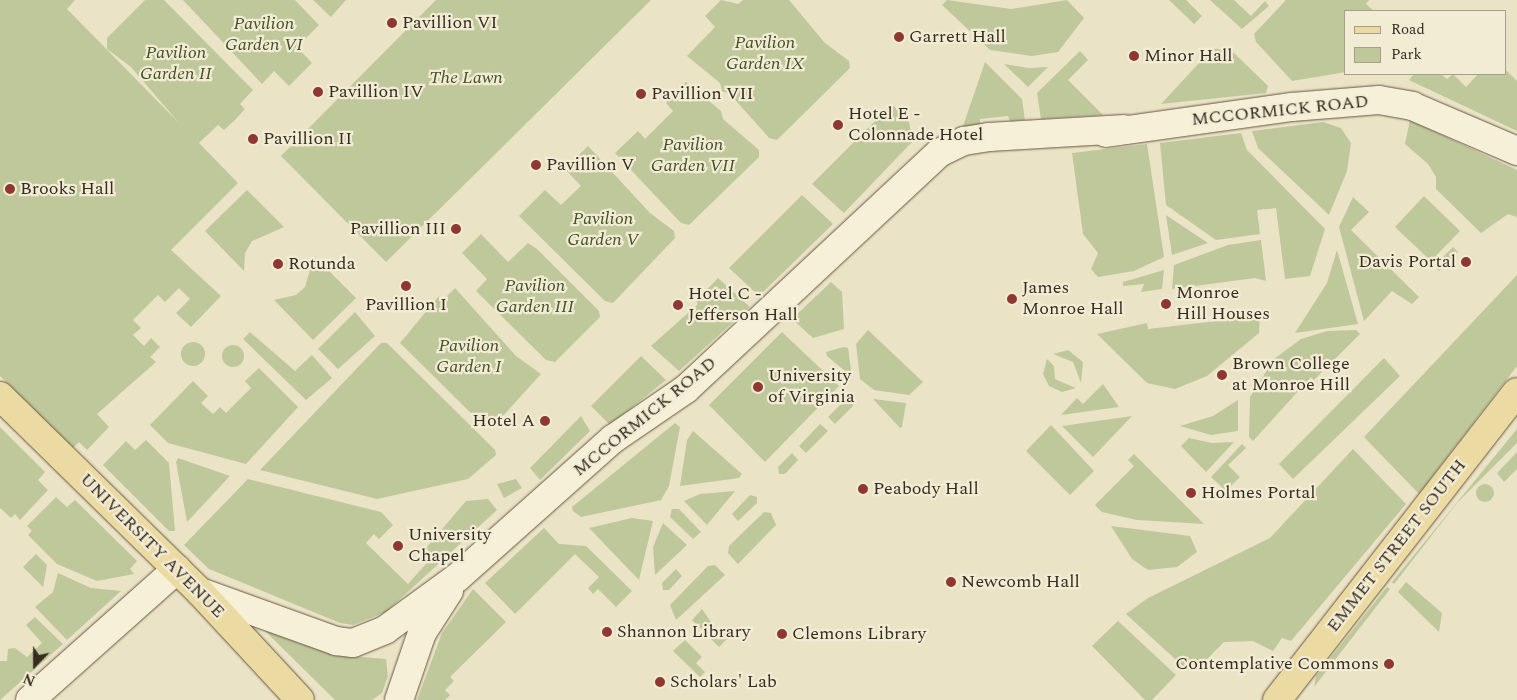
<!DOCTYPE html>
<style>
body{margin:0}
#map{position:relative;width:1517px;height:700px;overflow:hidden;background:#ebe3c6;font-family:Spectral,serif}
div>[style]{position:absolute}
.green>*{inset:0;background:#bfc89b}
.round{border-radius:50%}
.roads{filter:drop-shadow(0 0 1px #675640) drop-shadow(0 0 1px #675640)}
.secondary>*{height:28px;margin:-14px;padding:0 14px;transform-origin:14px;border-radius:14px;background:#f6f0d9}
.primary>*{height:28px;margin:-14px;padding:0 14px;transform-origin:14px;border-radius:14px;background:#ebdaa1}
.dots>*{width:14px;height:14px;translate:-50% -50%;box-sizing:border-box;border:2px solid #f3ecd5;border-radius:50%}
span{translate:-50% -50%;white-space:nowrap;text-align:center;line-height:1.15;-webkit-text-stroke:4.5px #f3ecd5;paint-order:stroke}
.poi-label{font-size:18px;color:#362c20}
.left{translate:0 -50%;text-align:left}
.right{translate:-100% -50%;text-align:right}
.park-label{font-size:18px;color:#435128;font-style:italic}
.street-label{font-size:18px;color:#362c20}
.legend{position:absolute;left:1344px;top:10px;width:162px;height:65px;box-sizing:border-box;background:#f3ecd5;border:1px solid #a79f8d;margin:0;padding:6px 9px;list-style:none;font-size:15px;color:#362c20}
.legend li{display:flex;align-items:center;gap:10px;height:25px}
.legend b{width:25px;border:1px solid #a79f8d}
.north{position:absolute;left:10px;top:640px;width:50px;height:50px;-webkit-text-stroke:4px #f3ecd5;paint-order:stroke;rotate:202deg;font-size:14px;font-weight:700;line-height:20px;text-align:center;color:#362c20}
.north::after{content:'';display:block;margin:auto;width:18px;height:22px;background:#362c20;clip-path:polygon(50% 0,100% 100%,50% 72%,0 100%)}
</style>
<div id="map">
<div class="green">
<i style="clip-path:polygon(0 0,75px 0,67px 9px,179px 123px,131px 67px,107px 49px,107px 38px,145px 0,164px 0,253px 90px,240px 104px,245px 109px,235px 120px,224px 130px,218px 125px,199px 143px,238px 183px,171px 250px,221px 296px,191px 327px,176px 313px,190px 299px,179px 288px,165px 302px,158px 295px,133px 320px,141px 328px,133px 335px,144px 346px,151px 338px,160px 347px,150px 357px,156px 362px,97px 414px,109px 427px,87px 450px,79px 442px,72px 449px,0 376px)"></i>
<i style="clip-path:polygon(183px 0,295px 0,319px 25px,297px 47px,312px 63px,289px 86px,274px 71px,262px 84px)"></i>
<i style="clip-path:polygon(313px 0,346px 0,331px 17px)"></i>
<i style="clip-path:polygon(436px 0,651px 0,386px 262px,281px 156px)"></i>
<i style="clip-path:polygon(721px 0,738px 4px,743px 0,789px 0,825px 43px,849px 61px,850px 68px,777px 140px,769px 138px,730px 94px,722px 91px,720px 83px,687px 56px,715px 27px,705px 16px)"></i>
<i style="clip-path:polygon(947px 0,1011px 9px,1067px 0,1084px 18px,1058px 52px,1032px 56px,990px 50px,942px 5px)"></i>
<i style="clip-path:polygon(1169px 0,1186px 0,1202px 16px,1194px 24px)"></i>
<i style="clip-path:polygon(1210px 0,1234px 0,1251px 16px,1265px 1px,1269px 6px,1242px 29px)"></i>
<i style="clip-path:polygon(1286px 0,1369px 0,1366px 4px,1374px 11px,1346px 11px,1346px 72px,1292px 81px,1256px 42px,1254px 34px)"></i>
<i style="clip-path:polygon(1213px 48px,1234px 53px,1268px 86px,1266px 93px,1161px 104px)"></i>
<i style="clip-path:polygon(1080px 51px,1088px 60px,1068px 80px,1103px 115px,1041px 119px,1037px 93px)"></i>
<i style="clip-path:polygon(985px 62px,1022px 99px,1025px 120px,1010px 121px,1008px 116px,980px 119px,980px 128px,962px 129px)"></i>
<i style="clip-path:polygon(1004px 64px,1029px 68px,1048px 67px,1028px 87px)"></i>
<i style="clip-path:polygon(1506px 70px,1517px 81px,1517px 131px,1409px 80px,1414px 74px,1441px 74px,1447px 79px,1453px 74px,1466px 87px,1478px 74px,1506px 74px)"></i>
<i style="clip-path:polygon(686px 82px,721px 111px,723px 119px,759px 150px,759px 157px,689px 225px,681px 223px,615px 153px,638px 131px,645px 139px,673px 111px,666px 103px)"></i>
<i style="clip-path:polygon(892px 104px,909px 122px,913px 141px,844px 213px,812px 184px)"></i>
<i style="clip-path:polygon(1410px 120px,1517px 170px,1517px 217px,1508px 214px,1481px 233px,1436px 189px,1436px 177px,1428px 164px,1405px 144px)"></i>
<i style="clip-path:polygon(1323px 122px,1341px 128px,1351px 143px,1347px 171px,1329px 215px,1258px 148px,1252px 131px)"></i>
<i style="clip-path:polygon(1241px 133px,1247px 150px,1325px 229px,1310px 276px,1285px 279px,1276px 208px,1257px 210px,1260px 234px,1216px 240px,1166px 205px,1160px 143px)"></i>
<i style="clip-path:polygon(1147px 144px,1164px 257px,1134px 271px,1098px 277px,1091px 269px,1098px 253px,1083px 234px,1072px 153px)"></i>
<i style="clip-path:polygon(588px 146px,650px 213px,674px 231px,675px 238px,613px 303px,605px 301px,519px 216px,545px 190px,561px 205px,581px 186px,565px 169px)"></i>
<i style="clip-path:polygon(247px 190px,284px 227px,252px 241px,245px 253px,244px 271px,205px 231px)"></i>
<i style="clip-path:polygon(802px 195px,833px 224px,759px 296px,729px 268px)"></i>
<i style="clip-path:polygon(1424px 196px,1460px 231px,1431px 261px,1395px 227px)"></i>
<i style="clip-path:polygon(1353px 197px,1369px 212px,1351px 230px,1419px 297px,1412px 304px,1392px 291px,1364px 321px,1339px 227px)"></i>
<i style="clip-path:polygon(1166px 215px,1208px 243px,1172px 255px)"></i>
<i style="clip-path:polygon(481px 234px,508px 262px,528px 243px,537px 249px,599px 311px,600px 317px,555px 362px,546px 360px,476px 291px,487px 279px,462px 253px)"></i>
<i style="clip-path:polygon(1261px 240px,1266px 281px,1255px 278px,1172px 289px,1174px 265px,1228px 245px)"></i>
<i style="clip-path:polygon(1453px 247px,1458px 252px,1439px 271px,1434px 266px)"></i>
<i style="clip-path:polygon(1337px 250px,1358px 324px,1295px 333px,1327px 283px)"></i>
<i style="clip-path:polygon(314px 256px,356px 298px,313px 340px,274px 300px,296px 295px,305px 287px)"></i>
<i style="clip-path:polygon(1164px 270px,1162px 289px,1141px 292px,1144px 284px,1123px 286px,1123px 282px)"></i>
<i style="clip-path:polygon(1517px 275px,1517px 366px,1419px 494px,1364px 437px)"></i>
<i style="clip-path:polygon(718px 278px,750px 307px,679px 371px,651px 346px,698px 304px,696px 301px)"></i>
<i style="clip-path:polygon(831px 282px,842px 292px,844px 329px,813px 338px,792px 319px)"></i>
<i style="clip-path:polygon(455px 288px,516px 356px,541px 374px,492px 428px,484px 426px,400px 343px,439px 296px,443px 300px)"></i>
<i style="clip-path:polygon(355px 312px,375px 336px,338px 369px,318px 349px)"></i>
<i style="clip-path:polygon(1260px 316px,1259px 333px,1207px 376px,1175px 389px,1147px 383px,1097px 334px,1147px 323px,1148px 329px)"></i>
<i style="clip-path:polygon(868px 330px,923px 382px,909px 395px,874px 390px,860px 379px,856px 344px)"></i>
<i style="clip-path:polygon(1356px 330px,1360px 334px,1314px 380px,1311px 377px,1253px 441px,1249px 437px,1250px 397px,1274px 359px,1301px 339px,1327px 331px)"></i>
<i style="clip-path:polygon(250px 332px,295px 371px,312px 355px,332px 378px,306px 400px,243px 339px)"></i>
<i style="clip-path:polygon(782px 332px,839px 386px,765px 462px,709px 405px)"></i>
<i class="round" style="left:181px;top:342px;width:24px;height:24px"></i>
<i style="clip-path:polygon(381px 343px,387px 343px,495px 450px,496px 455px,468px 479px,377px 499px,260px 470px)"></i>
<i class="round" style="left:222px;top:345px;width:22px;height:22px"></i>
<i style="clip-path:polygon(843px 347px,848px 348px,852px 377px,827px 356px,826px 352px)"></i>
<i style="clip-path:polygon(1068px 350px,1083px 362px,1081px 383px,1073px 362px,1053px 354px)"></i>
<i style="clip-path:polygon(641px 356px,666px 380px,610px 425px,591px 406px)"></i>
<i style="clip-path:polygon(1384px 358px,1400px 376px,1293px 479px,1279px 464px)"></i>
<i style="clip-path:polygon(1047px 359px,1054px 366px,1055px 379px,1076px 388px,1062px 392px,1049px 386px,1043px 374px)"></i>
<i style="clip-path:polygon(259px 368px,298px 407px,246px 464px,168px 443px,150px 425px,193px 381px,208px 396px,201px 403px,213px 414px,220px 407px,226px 413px,251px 388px,245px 381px)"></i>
<i style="clip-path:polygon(1103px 384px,1119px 407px,1061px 415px,1077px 398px,1083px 404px)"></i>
<i style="clip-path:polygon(847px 398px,854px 400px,853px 406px,835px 424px,828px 417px)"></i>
<i style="clip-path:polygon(873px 399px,906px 403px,902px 427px,900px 428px)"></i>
<i style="clip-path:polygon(1238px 400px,1238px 431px,1211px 435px,1180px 426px,1213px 416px)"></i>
<i style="clip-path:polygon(581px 416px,590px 431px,540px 480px,530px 468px)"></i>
<i style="clip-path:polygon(1132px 416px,1093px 457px,1062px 426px)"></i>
<i style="clip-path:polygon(675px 423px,680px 427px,669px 486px,661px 500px,581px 517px,573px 511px,572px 507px)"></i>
<i style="clip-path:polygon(820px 424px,828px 431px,806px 453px,799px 446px)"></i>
<i style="clip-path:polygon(1051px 425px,1094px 471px,1070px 495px,1026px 451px)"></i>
<i style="clip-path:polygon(0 427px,45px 472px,38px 480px,48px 490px,20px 520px,15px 514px,11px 518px,0 508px)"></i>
<i style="clip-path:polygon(1517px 429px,1517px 443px,1457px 503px,1394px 584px,1392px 582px)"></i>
<i style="clip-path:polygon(693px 431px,742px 474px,739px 478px,680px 486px,687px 440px)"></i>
<i style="clip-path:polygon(1189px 438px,1212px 443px,1234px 442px,1206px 472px,1181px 446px)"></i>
<i style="clip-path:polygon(146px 440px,169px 463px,175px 531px,169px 531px,103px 465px,126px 441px,135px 450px)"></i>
<i style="clip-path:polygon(1242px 444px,1246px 448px,1228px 465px,1240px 477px,1226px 491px,1211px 477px)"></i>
<i style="clip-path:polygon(1353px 449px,1406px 504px,1291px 641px,1282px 638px,1273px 651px,1253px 641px,1224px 642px,1198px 668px,1187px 670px,1126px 614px,1148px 598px,1270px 538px)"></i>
<i style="clip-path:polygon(1517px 452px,1517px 469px,1504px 482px,1497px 473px)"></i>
<i style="clip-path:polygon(792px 453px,798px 460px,785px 474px,779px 474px,778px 467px)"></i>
<i style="clip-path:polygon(1134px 454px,1204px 524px,1137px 520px,1102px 512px,1095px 505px,1134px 466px,1128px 460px)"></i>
<i style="clip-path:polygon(178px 458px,230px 476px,187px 522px,176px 462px)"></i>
<i style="clip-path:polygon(248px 479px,381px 512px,393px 525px,379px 539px,374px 534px,366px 543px,408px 584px,433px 556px,426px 548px,466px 501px,488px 499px,497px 510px,386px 612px,353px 625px,340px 623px,209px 569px,184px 545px)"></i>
<i style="clip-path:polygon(516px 479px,522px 488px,504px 498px,497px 484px)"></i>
<i class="round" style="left:1476px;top:484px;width:18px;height:18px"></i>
<i style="clip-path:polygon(735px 491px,707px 525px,684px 501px,700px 494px)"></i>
<i style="clip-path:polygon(750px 495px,757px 497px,757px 503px,738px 521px,732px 514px)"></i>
<i style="clip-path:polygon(56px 497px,67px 507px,75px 500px,137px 561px,130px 569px,134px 574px,97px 581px,57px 564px,28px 535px,32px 531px,27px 526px)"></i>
<i style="clip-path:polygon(672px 509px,679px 509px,701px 532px,693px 539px,670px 517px)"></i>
<i style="clip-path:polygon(764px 512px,771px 513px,776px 525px,738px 564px,728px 553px,729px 546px)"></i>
<i style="clip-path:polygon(632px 518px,653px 521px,639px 580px,589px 528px)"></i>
<i style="clip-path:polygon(663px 523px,687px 545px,655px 575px,653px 547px)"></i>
<i style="clip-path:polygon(1111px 526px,1190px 536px,1197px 552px,1177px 567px,1148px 570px,1132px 559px)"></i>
<i style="clip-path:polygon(544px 528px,559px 544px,586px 546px,632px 591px,616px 607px,598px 589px,593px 594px,588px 588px,599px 577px,575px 554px,515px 614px,485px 583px)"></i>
<i style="clip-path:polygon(36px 554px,47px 565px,43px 587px,23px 567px)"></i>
<i style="clip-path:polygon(715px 565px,725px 575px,676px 620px,670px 605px,708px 566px)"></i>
<i style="clip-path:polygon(676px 569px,682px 576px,669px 590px,663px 590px,662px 583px)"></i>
<i style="clip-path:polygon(58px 573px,91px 588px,121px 591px,67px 640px,35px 607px,53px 592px)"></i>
<i style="clip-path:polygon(1406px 582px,1442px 613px,1439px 632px,1398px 592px)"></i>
<i style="clip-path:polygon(1387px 587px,1390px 589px,1314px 687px,1316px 676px)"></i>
<i style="clip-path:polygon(473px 589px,506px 622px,450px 677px,454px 681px,445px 690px,450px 695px,445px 700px,417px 700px,442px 633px)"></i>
<i style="clip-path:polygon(702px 609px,713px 625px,729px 637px,719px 647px,692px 620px)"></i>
<i style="clip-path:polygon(35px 617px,63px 644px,0 700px,0 661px,7px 661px,8px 649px,15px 648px,27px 657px,42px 643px,26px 625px)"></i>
<i style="clip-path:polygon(1118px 621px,1176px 675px,1152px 700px,1145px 700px,1092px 646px)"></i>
<i style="clip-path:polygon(268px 626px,340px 655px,386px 659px,388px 676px,382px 693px,372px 700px,335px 700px,263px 629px)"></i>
<i style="clip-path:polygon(685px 640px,702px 657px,696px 663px,705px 672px,700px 677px,673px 651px)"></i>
</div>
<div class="roads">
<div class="secondary">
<i style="left:1106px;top:133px;width:188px;rotate:-8deg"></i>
<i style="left:1292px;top:107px;width:87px;rotate:-4.6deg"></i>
<i style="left:1379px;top:100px;width:34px;rotate:10deg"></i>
<i style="left:1412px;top:106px;width:114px;rotate:23.2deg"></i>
<i style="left:200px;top:592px;width:145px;rotate:19.8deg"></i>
<i style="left:336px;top:641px;width:17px;rotate:7deg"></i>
<i style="left:353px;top:643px;width:35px;rotate:-22deg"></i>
<i style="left:385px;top:630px;width:90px;rotate:-36deg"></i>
<i style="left:458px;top:577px;width:208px;rotate:-41.7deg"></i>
<i style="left:613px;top:439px;width:88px;rotate:-34.4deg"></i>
<i style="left:686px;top:389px;width:346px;rotate:-43deg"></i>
<i style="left:939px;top:153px;width:28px;rotate:-26deg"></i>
<i style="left:964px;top:141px;width:26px;rotate:-9deg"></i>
<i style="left:990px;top:137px;width:134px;rotate:-3.4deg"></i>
<i style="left:30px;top:700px;width:197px;rotate:-41.7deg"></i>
<i style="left:399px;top:700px;width:71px;rotate:-71.1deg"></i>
<i style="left:422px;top:633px;width:50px;rotate:-57.3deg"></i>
</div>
<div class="primary">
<i style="left:0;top:396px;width:280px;rotate:44.4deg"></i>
<i style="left:200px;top:592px;width:147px;rotate:47.2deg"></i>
<i style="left:1277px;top:700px;width:390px;rotate:-52.1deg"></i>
</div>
</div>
<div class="dots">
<i style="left:392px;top:23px;background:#8f3832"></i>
<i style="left:899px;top:37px;background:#8f3832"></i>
<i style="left:1134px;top:56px;background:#8f3832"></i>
<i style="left:318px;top:92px;background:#8f3832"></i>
<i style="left:641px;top:94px;background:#8f3832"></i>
<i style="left:838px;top:125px;background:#8f3832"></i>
<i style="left:253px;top:139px;background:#8f3832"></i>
<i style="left:536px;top:165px;background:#8f3832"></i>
<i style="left:10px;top:189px;background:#8f3832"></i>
<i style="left:456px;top:229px;background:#8f3832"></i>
<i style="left:1466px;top:262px;background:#8f3832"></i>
<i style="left:278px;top:264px;background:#8f3832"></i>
<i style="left:406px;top:286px;background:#8f3832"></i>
<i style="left:1012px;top:299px;background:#8f3832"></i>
<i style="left:1166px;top:304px;background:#8f3832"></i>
<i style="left:678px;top:305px;background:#8f3832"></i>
<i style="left:1222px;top:375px;background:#8f3832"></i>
<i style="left:758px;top:387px;background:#8f3832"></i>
<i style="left:545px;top:421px;background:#8f3832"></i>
<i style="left:863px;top:489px;background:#8f3832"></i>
<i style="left:1191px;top:493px;background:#8f3832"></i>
<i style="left:398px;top:546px;background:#8f3832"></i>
<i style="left:951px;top:582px;background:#8f3832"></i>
<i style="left:607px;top:632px;background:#8f3832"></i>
<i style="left:782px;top:634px;background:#8f3832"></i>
<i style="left:1389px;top:664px;background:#8f3832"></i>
<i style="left:660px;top:682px;background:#8f3832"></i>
</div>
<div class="poi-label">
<span class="left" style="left:402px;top:23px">Pavillion VI</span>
<span class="left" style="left:909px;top:37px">Garrett Hall</span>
<span class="left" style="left:1144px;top:56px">Minor Hall</span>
<span class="left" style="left:328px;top:92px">Pavillion IV</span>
<span class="left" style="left:651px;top:94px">Pavillion VII</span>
<span class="left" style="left:848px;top:125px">Hotel E -<br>Colonnade Hotel</span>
<span class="left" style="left:263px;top:139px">Pavillion II</span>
<span class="left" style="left:546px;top:165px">Pavillion V</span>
<span class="left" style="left:20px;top:189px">Brooks Hall</span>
<span class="right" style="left:446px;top:229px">Pavillion III</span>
<span class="right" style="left:1456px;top:262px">Davis Portal</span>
<span class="left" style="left:288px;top:264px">Rotunda</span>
<span class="left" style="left:1022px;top:299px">James<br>Monroe Hall</span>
<span class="left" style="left:1176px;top:304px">Monroe<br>Hill Houses</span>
<span class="left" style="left:688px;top:305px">Hotel C -<br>Jefferson Hall</span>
<span style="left:406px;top:305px">Pavillion I</span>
<span class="left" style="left:1232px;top:375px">Brown College<br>at Monroe Hill</span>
<span class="left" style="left:768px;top:387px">University<br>of Virginia</span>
<span class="right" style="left:535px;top:421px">Hotel A</span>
<span class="left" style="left:873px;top:489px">Peabody Hall</span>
<span class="left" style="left:1201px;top:493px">Holmes Portal</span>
<span class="left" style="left:408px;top:546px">University<br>Chapel</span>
<span class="left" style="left:961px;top:582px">Newcomb Hall</span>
<span class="left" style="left:617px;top:632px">Shannon Library</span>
<span class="left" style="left:792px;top:634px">Clemons Library</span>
<span class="right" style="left:1379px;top:664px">Contemplative Commons</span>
<span class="left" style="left:670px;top:682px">Scholars' Lab</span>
</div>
<div class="park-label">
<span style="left:264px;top:35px">Pavilion<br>Garden VI</span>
<span style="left:765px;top:54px">Pavilion<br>Garden IX</span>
<span style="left:176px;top:64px">Pavilion<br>Garden II</span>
<span style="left:466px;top:78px">The Lawn</span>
<span style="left:693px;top:156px">Pavilion<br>Garden VII</span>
<span style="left:603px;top:230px">Pavilion<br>Garden V</span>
<span style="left:535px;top:297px">Pavilion<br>Garden III</span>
<span style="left:469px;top:357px">Pavilion<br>Garden I</span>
</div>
<div class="street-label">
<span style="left:1280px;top:111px;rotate:-6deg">MCCORMICK ROAD</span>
<span style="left:645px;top:417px;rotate:-39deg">MCCORMICK ROAD</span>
<span style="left:152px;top:546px;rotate:45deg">UNIVERSITY AVENUE</span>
<span style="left:1397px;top:546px;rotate:-52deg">EMMET STREET SOUTH</span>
</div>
<ul class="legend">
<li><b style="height:6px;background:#ebdaa1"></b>Road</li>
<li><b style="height:14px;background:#bfc89b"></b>Park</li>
</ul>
<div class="north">N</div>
</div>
